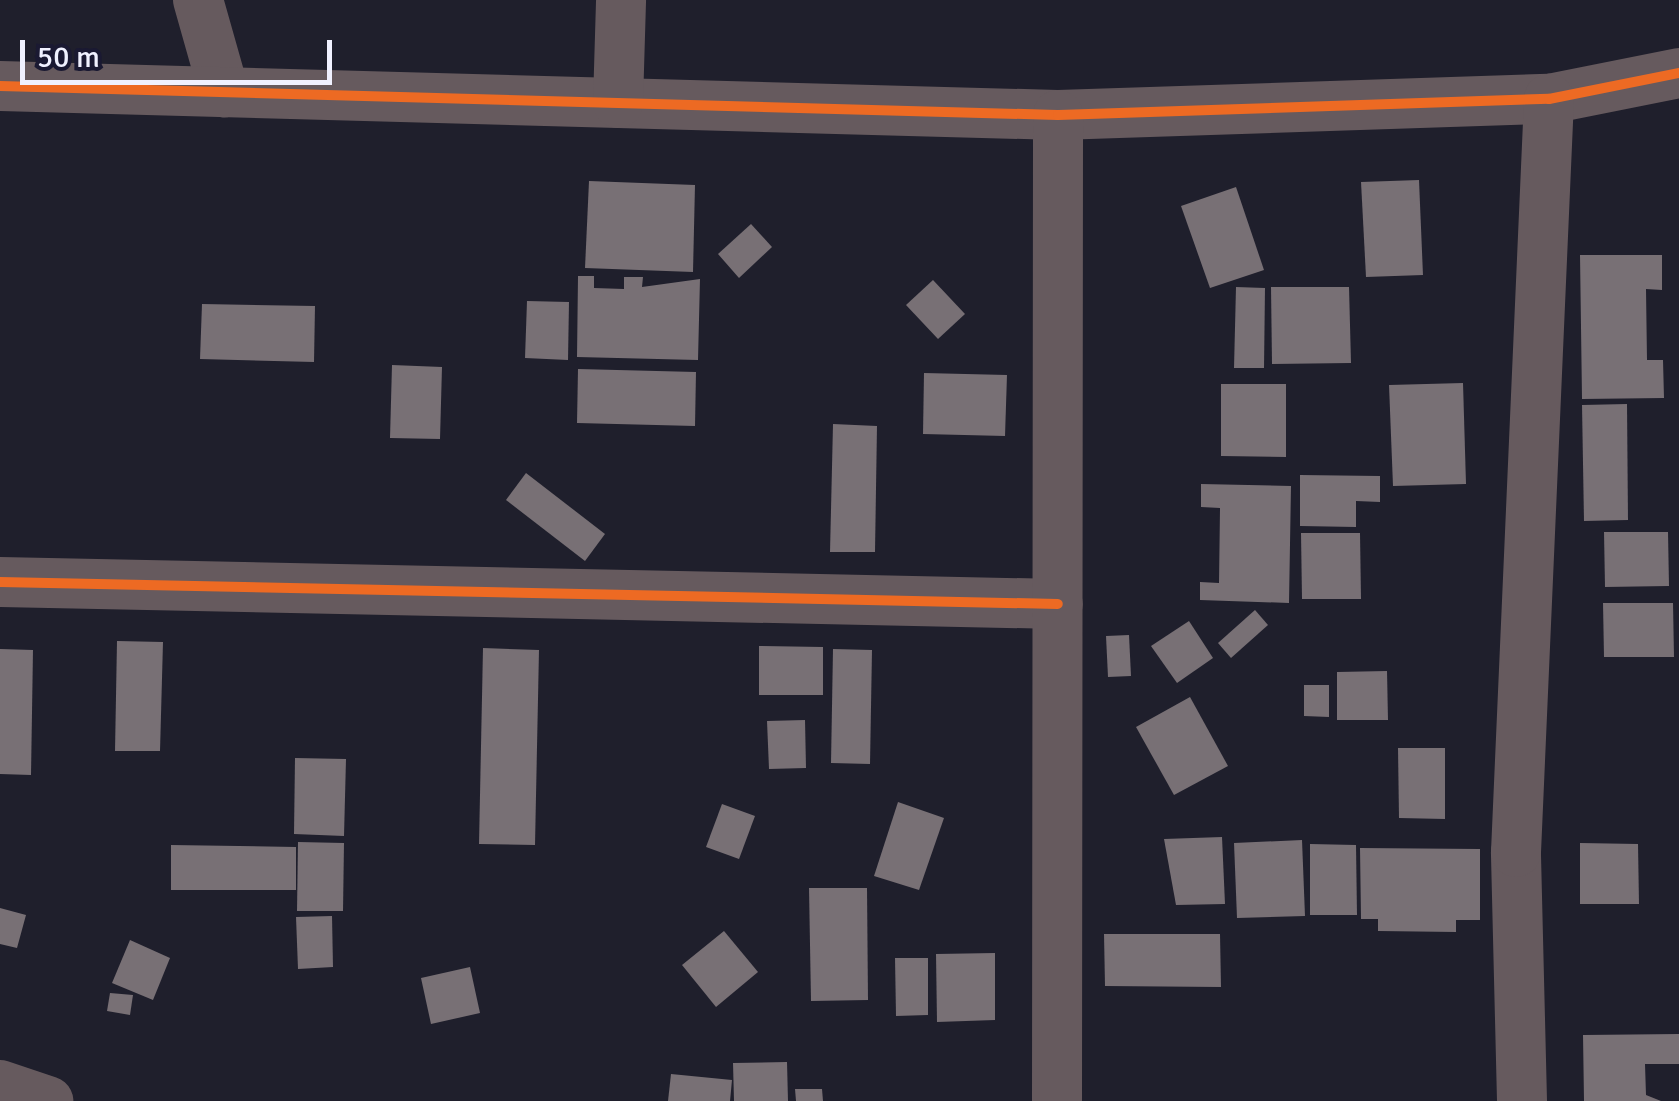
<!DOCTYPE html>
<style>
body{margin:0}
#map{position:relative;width:1679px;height:1101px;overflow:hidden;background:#1f1f2c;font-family:Signika,sans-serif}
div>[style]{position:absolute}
.building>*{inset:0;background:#787075}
.minor>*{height:50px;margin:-25px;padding:0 25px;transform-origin:25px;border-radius:25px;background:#665a5e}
.cycleway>*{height:10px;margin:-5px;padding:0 5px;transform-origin:5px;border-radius:5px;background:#ed6a23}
span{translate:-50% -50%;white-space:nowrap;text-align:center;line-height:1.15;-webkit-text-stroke:10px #1a1932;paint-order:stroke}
.scale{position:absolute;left:20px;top:40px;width:312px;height:45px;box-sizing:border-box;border:5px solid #f0f1ff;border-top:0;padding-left:12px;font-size:30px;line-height:35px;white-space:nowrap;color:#f0f1ff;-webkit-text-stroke:8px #1a1932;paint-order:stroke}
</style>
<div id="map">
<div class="building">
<i style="clip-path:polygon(1419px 180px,1423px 275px,1366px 277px,1361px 182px)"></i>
<i style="clip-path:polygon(589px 181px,695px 185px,693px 272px,585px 268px)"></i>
<i style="clip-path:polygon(1236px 187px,1264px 270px,1210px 288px,1181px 206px)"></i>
<i style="clip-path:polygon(751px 224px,772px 247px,739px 278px,718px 254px)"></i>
<i style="clip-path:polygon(1580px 255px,1662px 255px,1662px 290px,1646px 289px,1647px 360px,1663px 360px,1664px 398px,1582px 399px)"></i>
<i style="clip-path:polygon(578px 276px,594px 276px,594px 288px,624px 289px,624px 277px,643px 277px,642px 287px,700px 279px,698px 360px,577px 357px)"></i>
<i style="clip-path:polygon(933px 280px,965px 314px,938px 339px,906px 305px)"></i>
<i style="clip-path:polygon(1236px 287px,1265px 288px,1264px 368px,1234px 368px)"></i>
<i style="clip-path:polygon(1271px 287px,1349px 287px,1351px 363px,1272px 364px)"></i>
<i style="clip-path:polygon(527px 301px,569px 302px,568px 360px,525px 358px)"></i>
<i style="clip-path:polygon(202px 304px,315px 306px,314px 362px,200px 359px)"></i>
<i style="clip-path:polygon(392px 365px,442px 367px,440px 439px,390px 438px)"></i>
<i style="clip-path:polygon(578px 369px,696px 372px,695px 426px,577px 423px)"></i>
<i style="clip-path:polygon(924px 373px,1007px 375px,1005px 436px,923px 434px)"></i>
<i style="clip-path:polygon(1463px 383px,1466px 484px,1393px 486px,1389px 385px)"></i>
<i style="clip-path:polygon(1221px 384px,1286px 384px,1286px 457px,1221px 456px)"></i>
<i style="clip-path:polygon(1627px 404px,1628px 520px,1584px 521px,1582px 405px)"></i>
<i style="clip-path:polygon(833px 424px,877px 426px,875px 552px,830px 552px)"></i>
<i style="clip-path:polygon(526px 473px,605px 534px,585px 561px,506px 500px)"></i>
<i style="clip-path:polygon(1300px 475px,1380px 476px,1380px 502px,1356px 501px,1356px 527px,1300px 526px)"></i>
<i style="clip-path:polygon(1201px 484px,1291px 486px,1289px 603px,1200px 600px,1200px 582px,1219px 583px,1220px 508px,1201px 507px)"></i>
<i style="clip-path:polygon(1604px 532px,1668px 532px,1669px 586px,1605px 587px)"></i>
<i style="clip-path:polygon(1301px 533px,1360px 533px,1361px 599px,1302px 599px)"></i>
<i style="clip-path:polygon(1603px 603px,1673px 603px,1674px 657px,1604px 657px)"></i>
<i style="clip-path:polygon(1255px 610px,1268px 625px,1231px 658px,1218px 643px)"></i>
<i style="clip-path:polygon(1189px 621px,1213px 658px,1177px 683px,1151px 646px)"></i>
<i style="clip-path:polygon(1129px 635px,1131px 676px,1108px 677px,1106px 636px)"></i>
<i style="clip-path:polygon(117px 641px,163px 642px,160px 751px,115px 751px)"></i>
<i style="clip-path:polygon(759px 646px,823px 647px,823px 695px,759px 695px)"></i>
<i style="clip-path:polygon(483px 648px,539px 650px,535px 845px,479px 844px)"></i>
<i style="clip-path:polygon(0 649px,33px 650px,31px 775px,0 774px)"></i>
<i style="clip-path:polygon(833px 649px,872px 650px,870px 764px,831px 763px)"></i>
<i style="clip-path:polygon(1387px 671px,1388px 720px,1337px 720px,1337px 672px)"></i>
<i style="clip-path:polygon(1304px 685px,1329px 685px,1329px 717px,1304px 716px)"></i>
<i style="clip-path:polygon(1190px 697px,1228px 766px,1174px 795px,1136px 727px)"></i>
<i style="clip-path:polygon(805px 720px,806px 768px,769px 769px,767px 721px)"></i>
<i style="clip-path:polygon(1398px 748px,1445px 748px,1445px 819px,1399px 818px)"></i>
<i style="clip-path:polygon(295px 758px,346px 759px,344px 836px,294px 834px)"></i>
<i style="clip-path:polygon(898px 802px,944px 818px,919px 890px,874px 876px)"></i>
<i style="clip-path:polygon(722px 804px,755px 816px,739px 859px,706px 847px)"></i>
<i style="clip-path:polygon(1222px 837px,1225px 904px,1176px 905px,1164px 839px)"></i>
<i style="clip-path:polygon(1302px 840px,1305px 916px,1237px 918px,1234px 843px)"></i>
<i style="clip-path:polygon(298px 842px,344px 843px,343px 911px,297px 911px)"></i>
<i style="clip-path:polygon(1580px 843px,1638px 844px,1639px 904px,1580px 904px)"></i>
<i style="clip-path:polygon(1310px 844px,1356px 845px,1357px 915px,1310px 915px)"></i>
<i style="clip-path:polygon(171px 845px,296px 847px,296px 890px,171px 890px)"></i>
<i style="clip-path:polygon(1360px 848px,1480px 849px,1480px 920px,1456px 920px,1456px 932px,1378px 931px,1378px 919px,1361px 919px)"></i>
<i style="clip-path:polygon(809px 888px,867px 888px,868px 1000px,811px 1001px)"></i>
<i style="clip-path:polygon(0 908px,26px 915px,17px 948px,0 944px)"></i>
<i style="clip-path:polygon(332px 916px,333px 967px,298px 969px,296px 917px)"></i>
<i style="clip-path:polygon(724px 931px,758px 972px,716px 1007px,682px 965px)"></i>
<i style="clip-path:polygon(1104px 934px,1220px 934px,1221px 987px,1105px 986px)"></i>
<i style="clip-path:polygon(130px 940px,170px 958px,153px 1000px,112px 983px)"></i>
<i style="clip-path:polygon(995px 953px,995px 1020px,937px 1022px,936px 954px)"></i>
<i style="clip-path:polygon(895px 958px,928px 958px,928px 1015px,896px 1016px)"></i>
<i style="clip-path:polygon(470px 967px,480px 1013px,431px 1024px,421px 978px)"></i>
<i style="clip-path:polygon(110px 993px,133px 995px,130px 1015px,107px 1011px)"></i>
<i style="clip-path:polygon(1679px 1034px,1679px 1064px,1645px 1064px,1646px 1095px,1661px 1101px,1584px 1101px,1583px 1035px)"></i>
<i style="clip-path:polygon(787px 1062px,788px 1101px,734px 1101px,733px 1063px)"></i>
<i style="clip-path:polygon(671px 1074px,732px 1080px,730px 1101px,668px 1101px)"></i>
<i style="clip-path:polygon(795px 1089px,822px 1089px,823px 1101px,796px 1101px)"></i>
</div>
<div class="minor">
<i style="left:198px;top:0;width:96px;rotate:74.2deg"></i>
<i style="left:0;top:86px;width:1058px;rotate:1.57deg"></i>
<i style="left:1058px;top:115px;width:491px;rotate:-1.9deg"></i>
<i style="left:1549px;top:99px;width:133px;rotate:-11.3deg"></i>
<i style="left:618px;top:103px;width:103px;rotate:-88.3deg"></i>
<i style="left:0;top:582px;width:1058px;rotate:1.19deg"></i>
<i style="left:0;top:1085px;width:51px;rotate:18.4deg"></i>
<i style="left:1057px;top:1101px;width:986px;rotate:-89.94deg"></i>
<i style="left:1522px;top:1101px;width:249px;rotate:-91.4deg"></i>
<i style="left:1516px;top:852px;width:754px;rotate:-87.49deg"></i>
</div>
<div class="cycleway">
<i style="left:0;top:86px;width:1058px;rotate:1.57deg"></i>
<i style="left:1058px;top:115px;width:491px;rotate:-1.9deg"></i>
<i style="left:1549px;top:99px;width:133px;rotate:-11.3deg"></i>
<i style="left:0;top:582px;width:1058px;rotate:1.19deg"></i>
</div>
<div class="scale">50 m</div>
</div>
